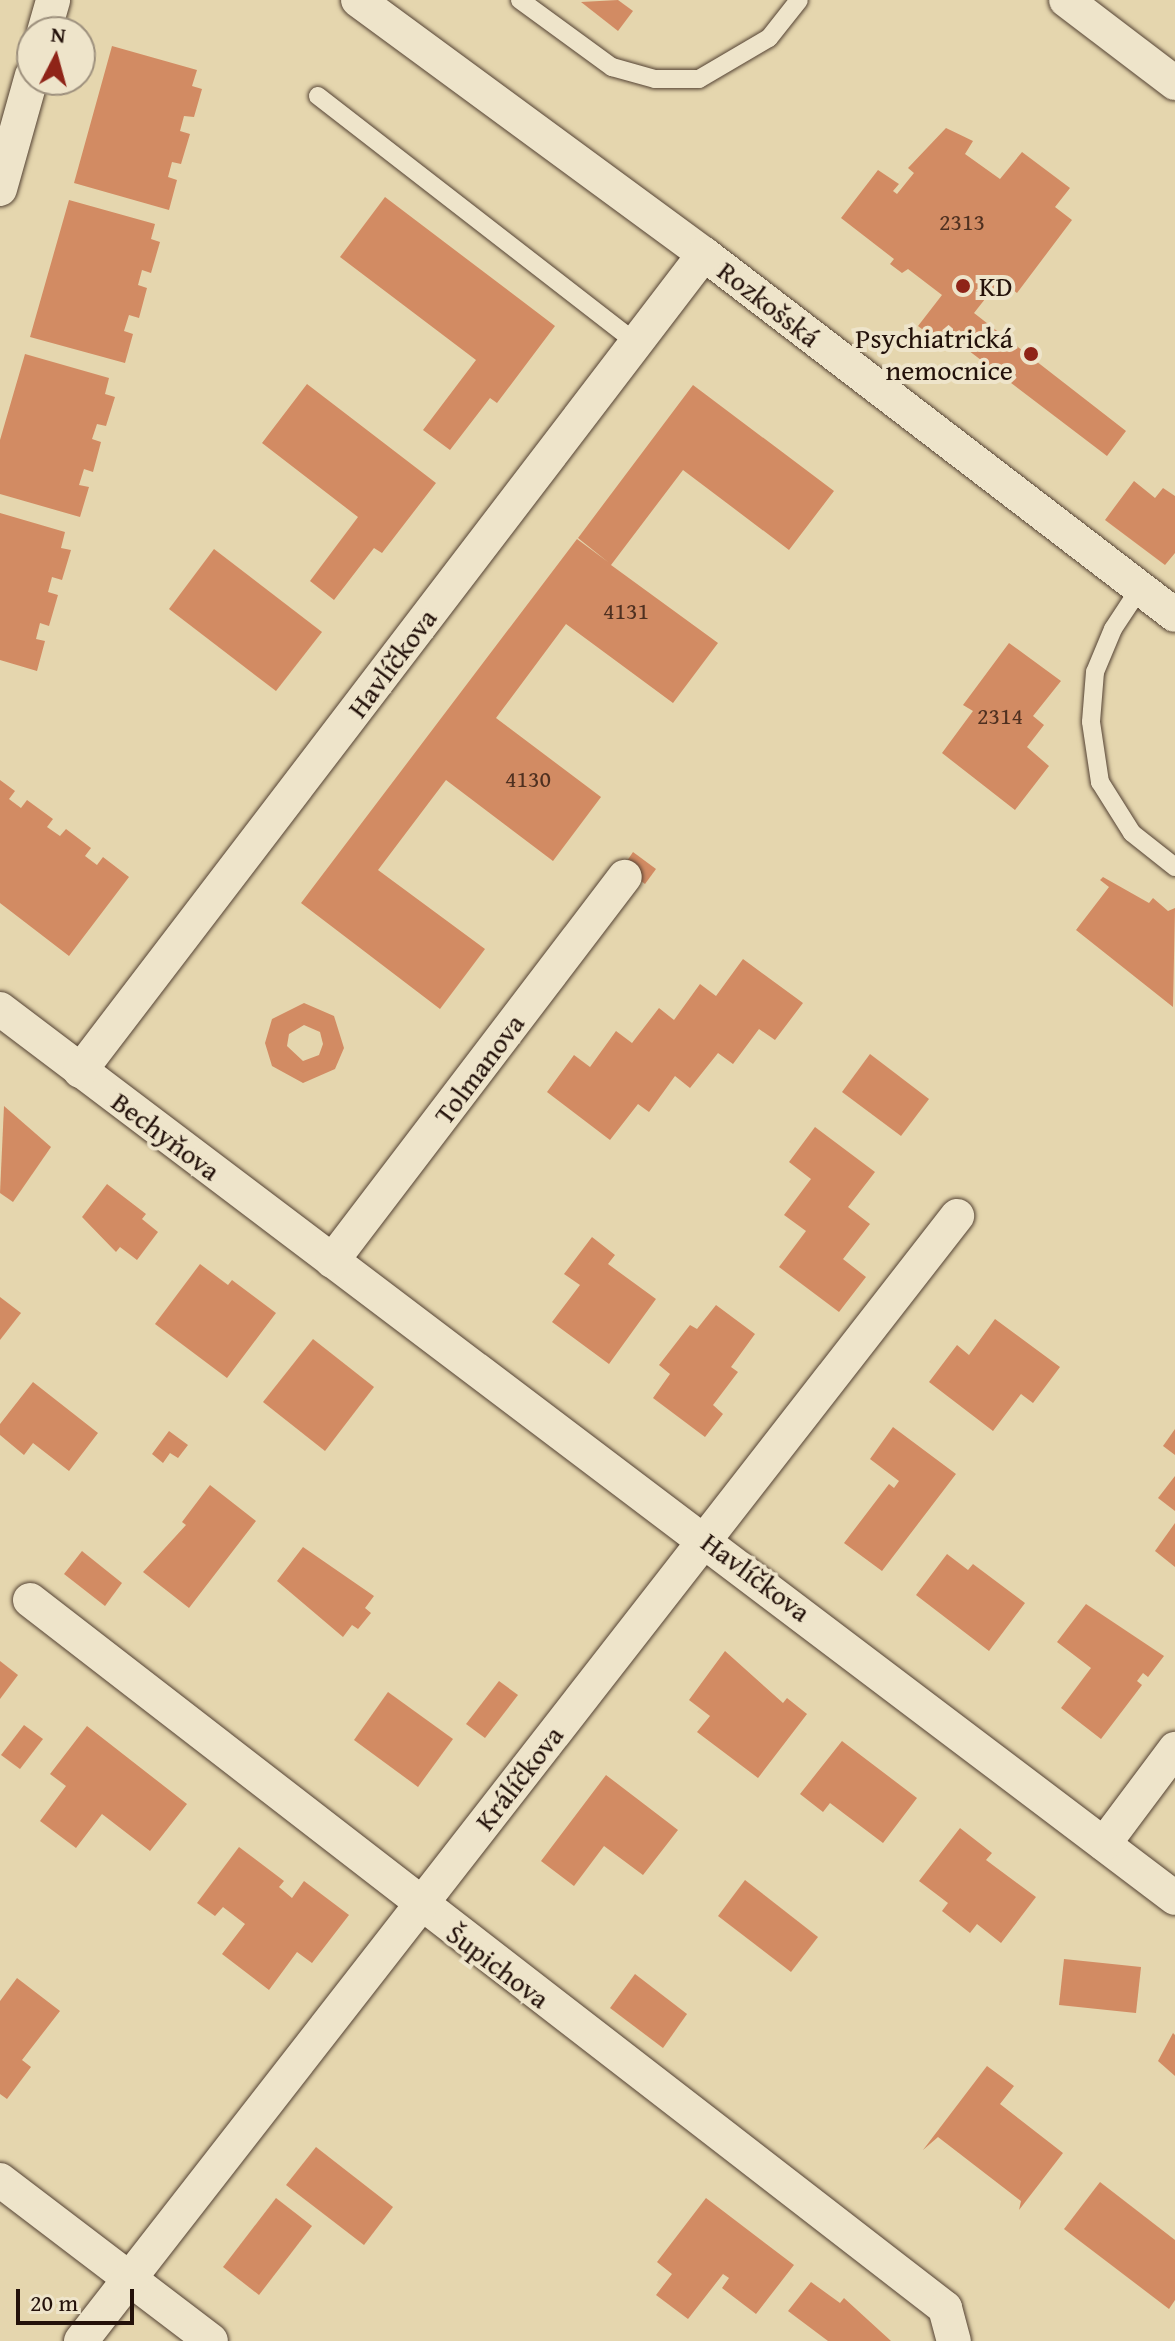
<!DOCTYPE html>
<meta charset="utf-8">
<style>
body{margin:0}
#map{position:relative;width:1175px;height:2341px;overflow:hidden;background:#e5d6ae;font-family:"Gentium Book Plus",serif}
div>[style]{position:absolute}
.building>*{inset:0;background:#d28b63}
.roads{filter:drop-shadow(0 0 2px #544233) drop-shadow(0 0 2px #544233)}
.lane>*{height:18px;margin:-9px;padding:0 9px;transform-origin:9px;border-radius:9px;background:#eee4ca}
.street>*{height:34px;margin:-17px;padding:0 17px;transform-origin:17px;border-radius:17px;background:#eee4ca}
.dots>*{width:22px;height:22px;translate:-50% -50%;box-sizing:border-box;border:4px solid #eee4ca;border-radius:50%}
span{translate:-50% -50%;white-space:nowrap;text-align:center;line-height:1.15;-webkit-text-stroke:8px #eee4ca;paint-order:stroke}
.number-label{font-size:24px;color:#4f3020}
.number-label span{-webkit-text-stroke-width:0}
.poi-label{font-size:28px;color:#23110a}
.left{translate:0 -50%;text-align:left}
.right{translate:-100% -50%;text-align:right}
.street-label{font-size:28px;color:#23110a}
.north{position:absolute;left:16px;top:16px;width:80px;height:80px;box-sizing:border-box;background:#eee4ca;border:2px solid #9d907d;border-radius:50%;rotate:6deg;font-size:22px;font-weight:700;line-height:32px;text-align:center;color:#23110a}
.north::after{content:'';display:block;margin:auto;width:28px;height:36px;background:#8f2418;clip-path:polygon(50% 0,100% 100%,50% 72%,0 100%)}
.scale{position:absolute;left:16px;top:2289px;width:118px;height:36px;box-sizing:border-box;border:4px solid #23110a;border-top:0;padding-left:10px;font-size:24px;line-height:28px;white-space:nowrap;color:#23110a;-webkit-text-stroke:6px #eee4ca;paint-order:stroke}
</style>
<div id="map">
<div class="building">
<i style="clip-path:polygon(618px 0,633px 11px,618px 31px,581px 2px)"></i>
<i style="clip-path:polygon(112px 46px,197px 70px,192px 86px,202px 89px,194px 117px,184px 116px,180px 131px,190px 134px,181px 164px,172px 162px,168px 177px,177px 180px,169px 210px,74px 183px)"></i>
<i style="clip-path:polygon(946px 128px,973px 141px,965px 154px,1000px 179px,1022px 152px,1070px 188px,1055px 207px,1072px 220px,1017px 293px,1000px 280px,974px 313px,1126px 431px,1107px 456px,960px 344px,943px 345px,918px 326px,942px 295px,908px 269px,902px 273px,890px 264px,894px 259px,841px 218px,878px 170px,899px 184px,893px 191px,897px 194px,914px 173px,908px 168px)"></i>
<i style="clip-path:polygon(385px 197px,555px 326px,497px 403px,490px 398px,450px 450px,423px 430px,476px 360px,340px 257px)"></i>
<i style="clip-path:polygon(69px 200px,155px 224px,151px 239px,160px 242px,151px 273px,142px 270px,138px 285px,147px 288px,139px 318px,129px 315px,124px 331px,133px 334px,125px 363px,30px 337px)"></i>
<i style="clip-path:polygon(25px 354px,109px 378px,105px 394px,115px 397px,106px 426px,97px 424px,92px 439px,101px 442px,93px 472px,84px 469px,79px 485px,89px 487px,80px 517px,0 494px,0 440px)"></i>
<i style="clip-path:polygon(307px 384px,436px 483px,382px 553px,374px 548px,334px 600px,310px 581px,358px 517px,262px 443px)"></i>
<i style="clip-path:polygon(693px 385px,834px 491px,789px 550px,683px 470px,611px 565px,718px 643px,673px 703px,566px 624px,496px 718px,601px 797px,553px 861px,446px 780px,378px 870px,485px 949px,440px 1009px,301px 903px,577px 539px,608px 562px,578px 538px)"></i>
<i style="clip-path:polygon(1134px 481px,1155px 498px,1163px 488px,1175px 496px,1175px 553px,1165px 565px,1105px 520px)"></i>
<i style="clip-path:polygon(0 513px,65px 532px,61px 548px,71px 550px,62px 580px,52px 577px,48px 592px,58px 595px,49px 626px,40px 623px,36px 639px,45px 641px,37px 671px,0 660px)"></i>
<i style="clip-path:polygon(214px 549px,322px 632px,276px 691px,169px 609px)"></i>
<i style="clip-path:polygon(1009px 643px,1061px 681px,1033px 716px,1044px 725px,1027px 747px,1049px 766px,1015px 810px,942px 753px,973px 711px,963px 705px)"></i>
<i style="clip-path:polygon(0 780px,15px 791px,9px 799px,21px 808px,27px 800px,53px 819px,47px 827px,60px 836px,66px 829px,91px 848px,85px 856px,97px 865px,103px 857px,129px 877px,69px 956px,0 903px)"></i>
<i style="clip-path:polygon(633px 852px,656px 869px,645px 884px,623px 867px)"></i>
<i style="clip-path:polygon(1103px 877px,1149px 903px,1153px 898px,1168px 911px,1175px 908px,1173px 1007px,1076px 930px,1109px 887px,1100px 880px)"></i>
<i style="clip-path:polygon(743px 959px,803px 1003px,775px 1040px,759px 1029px,733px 1064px,718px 1053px,690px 1088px,675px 1076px,649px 1112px,638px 1104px,610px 1140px,547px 1092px,574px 1055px,590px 1067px,616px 1031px,632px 1043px,659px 1008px,674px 1020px,700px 984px,716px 996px)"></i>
<i style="clip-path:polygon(evenodd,304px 1003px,334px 1016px,344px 1048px,335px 1069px,303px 1083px,272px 1066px,265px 1043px,272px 1019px,304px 1003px,304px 1025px,320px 1032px,323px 1044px,319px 1055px,303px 1061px,287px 1046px,289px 1034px,304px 1025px)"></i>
<i style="clip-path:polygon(870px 1054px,929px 1099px,901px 1136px,842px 1092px)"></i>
<i style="clip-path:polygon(4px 1106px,51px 1147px,13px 1202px,0 1193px)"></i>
<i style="clip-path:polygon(815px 1127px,875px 1172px,848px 1207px,870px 1224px,843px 1259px,866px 1277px,839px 1312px,779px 1267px,806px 1231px,784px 1215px,811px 1179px,789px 1162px)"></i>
<i style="clip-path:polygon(107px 1184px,146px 1214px,142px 1219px,158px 1232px,137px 1260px,120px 1247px,116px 1252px,82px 1217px)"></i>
<i style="clip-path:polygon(592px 1237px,615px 1255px,608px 1264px,656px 1299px,609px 1364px,552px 1322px,580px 1285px,564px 1274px)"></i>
<i style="clip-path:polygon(200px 1264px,228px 1285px,232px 1280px,276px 1313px,227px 1378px,155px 1324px)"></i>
<i style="clip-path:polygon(0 1297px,21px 1313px,0 1340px)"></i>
<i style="clip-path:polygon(716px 1305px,755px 1334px,731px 1367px,738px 1372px,713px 1405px,723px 1414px,705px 1437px,653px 1398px,670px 1374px,659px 1365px,690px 1325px,697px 1329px)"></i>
<i style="clip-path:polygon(995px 1319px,1060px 1367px,1033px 1403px,1021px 1394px,993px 1431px,929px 1382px,957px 1345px,969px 1355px)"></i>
<i style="clip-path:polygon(313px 1339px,374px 1387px,325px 1451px,263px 1402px)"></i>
<i style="clip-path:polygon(33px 1382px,98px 1433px,69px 1471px,33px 1443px,24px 1455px,0 1435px,0 1424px)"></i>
<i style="clip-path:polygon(893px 1427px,956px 1474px,882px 1571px,844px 1543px,889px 1484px,894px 1488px,899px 1481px,870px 1459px)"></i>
<i style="clip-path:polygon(1175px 1429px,1175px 1455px,1163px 1446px)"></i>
<i style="clip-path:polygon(169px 1431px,188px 1445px,178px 1458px,170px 1453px,163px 1463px,152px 1454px)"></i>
<i style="clip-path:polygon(1175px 1476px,1175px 1511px,1158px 1498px)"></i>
<i style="clip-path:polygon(210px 1485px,256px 1521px,189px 1608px,143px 1572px,186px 1525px,182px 1522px)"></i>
<i style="clip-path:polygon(1175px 1523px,1175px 1567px,1155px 1551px)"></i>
<i style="clip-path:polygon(303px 1547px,374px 1596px,365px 1608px,371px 1613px,358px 1629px,352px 1625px,343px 1637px,277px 1581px)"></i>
<i style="clip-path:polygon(82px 1551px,122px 1583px,105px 1606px,64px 1574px)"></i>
<i style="clip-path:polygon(947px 1554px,968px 1570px,973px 1564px,1025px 1603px,989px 1651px,916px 1595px)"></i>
<i style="clip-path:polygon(1086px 1604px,1164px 1656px,1148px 1677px,1143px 1673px,1137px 1681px,1142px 1685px,1101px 1739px,1061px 1708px,1091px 1668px,1057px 1642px)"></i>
<i style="clip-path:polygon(725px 1651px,783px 1703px,787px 1698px,807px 1714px,758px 1778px,697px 1732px,710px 1716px,689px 1700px)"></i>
<i style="clip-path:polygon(0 1661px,18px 1675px,0 1699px)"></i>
<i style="clip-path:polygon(499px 1681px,518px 1695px,485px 1738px,466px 1724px)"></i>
<i style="clip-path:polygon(388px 1692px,453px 1739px,418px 1787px,354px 1740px)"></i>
<i style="clip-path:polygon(24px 1725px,43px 1739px,20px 1769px,1px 1755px)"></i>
<i style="clip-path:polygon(87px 1726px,187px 1804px,150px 1851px,102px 1814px,76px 1848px,40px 1821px,66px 1786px,50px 1774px)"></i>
<i style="clip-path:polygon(842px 1741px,917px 1798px,883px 1843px,830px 1803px,823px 1812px,800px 1794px)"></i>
<i style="clip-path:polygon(606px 1775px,678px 1830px,643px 1875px,604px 1846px,574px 1886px,541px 1861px)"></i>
<i style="clip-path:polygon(960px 1828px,992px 1853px,986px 1860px,1036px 1897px,1001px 1943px,977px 1924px,970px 1933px,942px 1911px,948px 1903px,919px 1881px)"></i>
<i style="clip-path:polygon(239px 1847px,284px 1881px,279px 1887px,292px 1898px,304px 1881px,349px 1915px,312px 1963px,297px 1952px,269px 1990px,222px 1954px,245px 1924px,223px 1907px,215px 1916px,197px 1903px)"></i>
<i style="clip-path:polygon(745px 1880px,818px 1937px,791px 1972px,718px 1916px)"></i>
<i style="clip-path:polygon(1064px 1959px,1141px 1967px,1136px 2013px,1059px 2005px)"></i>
<i style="clip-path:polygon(635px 1974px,687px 2014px,663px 2048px,610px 2008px)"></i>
<i style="clip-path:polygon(17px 1978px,60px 2011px,22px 2060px,31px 2067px,7px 2099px,0 2094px,0 2001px)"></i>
<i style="clip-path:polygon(1173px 2033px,1175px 2035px,1175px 2076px,1158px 2061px)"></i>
<i style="clip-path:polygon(987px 2066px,1014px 2086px,1000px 2104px,1063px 2153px,1019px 2210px,1021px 2201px,938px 2137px,923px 2150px)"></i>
<i style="clip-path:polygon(316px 2147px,393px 2207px,364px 2245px,286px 2185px)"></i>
<i style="clip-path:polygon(1100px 2182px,1175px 2240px,1175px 2300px,1169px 2309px,1064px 2229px)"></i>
<i style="clip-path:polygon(276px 2198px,312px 2226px,259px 2295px,223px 2267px)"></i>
<i style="clip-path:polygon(706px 2198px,794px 2265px,756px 2314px,722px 2288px,729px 2278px,723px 2274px,688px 2319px,656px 2295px,672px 2274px,657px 2262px)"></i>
<i style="clip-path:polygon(811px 2282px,840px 2303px,844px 2298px,891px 2341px,828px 2341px,788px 2311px)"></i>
</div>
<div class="roads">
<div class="lane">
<i style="left:520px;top:0;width:114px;rotate:36.1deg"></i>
<i style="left:612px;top:67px;width:45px;rotate:15.6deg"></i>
<i style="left:655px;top:79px;width:44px"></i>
<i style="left:699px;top:79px;width:81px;rotate:-30.4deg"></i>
<i style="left:769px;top:38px;width:48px;rotate:-51.7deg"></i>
<i style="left:318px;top:96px;width:403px;rotate:37.8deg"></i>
<i style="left:1140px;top:588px;width:49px;rotate:123.4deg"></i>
<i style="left:1113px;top:629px;width:47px;rotate:112.7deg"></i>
<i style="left:1095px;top:672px;width:50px;rotate:94.6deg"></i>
<i style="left:1091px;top:722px;width:61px;rotate:81.5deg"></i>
<i style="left:1100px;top:782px;width:60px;rotate:57.9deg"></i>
<i style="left:1132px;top:833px;width:55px;rotate:38.3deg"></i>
</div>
<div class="street">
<i style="left:358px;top:0;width:429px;rotate:36.3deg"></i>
<i style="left:704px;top:254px;width:593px;rotate:37.47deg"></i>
<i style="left:1066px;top:0;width:137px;rotate:37.3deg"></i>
<i style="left:44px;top:32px;width:33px;rotate:-74deg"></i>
<i style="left:0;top:189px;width:118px;rotate:-74.3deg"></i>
<i style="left:0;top:1009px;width:1473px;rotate:37.11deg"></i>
<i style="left:80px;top:1071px;width:1028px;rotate:-52.63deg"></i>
<i style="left:332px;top:1261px;width:483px;rotate:-52.7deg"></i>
<i style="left:30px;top:1600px;width:1157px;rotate:37.73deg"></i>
<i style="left:945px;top:2308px;width:34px;rotate:75deg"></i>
<i style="left:1104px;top:1844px;width:119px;rotate:-53.2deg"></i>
<i style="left:0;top:2180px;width:265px;rotate:37.3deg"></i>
<i style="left:81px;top:2341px;width:1426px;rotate:-52.09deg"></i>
</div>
</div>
<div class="dots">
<i style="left:963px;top:286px;background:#8f2418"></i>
<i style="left:1031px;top:354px;background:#8f2418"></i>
</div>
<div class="number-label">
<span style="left:962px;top:222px">2313</span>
<span style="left:626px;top:611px">4131</span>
<span style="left:1000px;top:716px">2314</span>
<span style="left:528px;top:779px">4130</span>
</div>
<div class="poi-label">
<span class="left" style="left:979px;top:286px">KD</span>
<span class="right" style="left:1013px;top:354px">Psychiatrická<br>nemocnice</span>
</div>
<div class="street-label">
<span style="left:769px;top:304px;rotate:38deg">Rozkošská</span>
<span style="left:392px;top:663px;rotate:-53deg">Havlíčkova</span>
<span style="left:479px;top:1069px;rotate:-53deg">Tolmanova</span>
<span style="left:166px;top:1136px;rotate:37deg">Bechyňova</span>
<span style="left:756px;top:1577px;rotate:37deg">Havlíčkova</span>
<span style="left:519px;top:1778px;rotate:-52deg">Králíčkova</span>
<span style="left:498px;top:1966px;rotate:37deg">Šupichova</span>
</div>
<div class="north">N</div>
<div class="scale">20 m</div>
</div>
